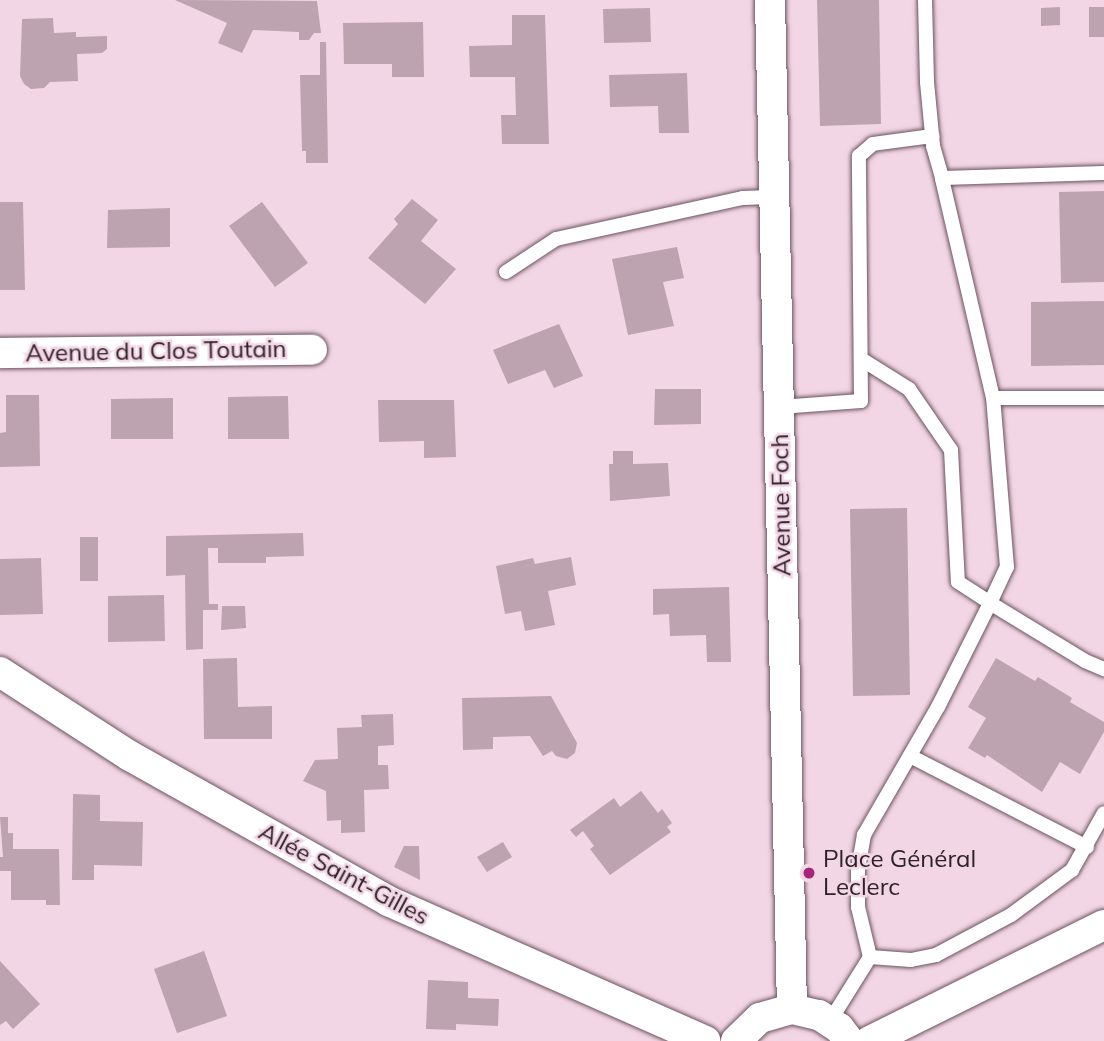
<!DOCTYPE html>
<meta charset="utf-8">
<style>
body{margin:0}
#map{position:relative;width:1104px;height:1041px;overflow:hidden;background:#f3d6e5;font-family:Mulish,sans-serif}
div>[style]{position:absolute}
.building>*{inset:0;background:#bda2b0}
.roads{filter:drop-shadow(0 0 2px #6b535f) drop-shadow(0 0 2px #6b535f)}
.lane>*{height:14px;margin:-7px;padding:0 7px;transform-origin:7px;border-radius:7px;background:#fff}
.street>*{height:30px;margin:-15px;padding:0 15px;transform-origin:15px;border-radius:15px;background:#fff}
.dots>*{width:19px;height:19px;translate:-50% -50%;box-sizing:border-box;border:4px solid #f3d6e5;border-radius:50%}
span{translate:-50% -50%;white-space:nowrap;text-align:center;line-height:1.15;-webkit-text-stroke:5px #f3d6e5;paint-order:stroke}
.street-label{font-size:24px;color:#2c2227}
.poi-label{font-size:24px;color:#2c2227}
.left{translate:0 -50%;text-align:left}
</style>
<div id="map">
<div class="building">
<i style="clip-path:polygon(175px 0,317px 1px,321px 33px,314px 33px,309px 40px,299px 40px,299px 32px,253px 30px,242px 53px,218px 43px,227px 23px)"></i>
<i style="clip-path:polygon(817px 0,879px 0,881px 124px,820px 126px)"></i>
<i style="clip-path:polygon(1060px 7px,1060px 25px,1041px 26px,1041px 8px)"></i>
<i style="clip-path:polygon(1089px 7px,1104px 7px,1104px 37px,1089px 37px)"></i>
<i style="clip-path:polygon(650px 8px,651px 42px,604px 43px,603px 9px)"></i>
<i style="clip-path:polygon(512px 15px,545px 15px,549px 144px,502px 144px,501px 115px,516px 115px,515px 77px,470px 77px,469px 46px,512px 45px)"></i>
<i style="clip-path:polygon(53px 18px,54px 33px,76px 32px,76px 37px,107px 36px,107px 49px,102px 53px,77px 54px,78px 81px,50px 82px,44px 88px,31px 89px,24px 84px,20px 76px,22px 19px)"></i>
<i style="clip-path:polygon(423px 22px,424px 77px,392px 77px,392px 64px,344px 64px,343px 23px)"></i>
<i style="clip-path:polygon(320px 42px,326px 42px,328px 163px,306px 163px,306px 151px,302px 151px,300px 75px,320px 75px)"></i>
<i style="clip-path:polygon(687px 73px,689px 133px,659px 133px,658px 106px,610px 107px,609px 75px)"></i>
<i style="clip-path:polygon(1104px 191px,1104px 282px,1061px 283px,1059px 192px)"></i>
<i style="clip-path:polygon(412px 199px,438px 220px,421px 241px,456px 269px,425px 304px,368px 258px,398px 224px,394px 219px)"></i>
<i style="clip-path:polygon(0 202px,23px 202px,25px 290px,0 290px)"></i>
<i style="clip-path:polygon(262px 202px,308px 263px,275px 287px,229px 226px)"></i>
<i style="clip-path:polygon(170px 208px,170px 247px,107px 248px,108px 210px)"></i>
<i style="clip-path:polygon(677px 247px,684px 278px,663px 282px,674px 326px,628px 335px,612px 259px)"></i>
<i style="clip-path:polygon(1104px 301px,1104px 365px,1031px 366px,1031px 302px)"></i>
<i style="clip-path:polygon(559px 324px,583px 376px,554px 388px,545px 370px,508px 384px,493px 350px)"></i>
<i style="clip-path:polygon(655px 389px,701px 389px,701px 424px,654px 425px)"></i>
<i style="clip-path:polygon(6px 395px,39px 395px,40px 466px,0 467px,0 433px,6px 432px)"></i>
<i style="clip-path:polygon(288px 396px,289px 439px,228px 439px,228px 397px)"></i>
<i style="clip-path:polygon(173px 398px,173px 439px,111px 439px,111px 399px)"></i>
<i style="clip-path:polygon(378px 400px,454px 400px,456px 457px,424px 458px,424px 441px,379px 442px)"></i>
<i style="clip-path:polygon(613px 451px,633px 451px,633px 464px,668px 463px,670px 496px,610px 501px,609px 464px,613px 464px)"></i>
<i style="clip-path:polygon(907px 508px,910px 695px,853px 696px,850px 509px)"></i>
<i style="clip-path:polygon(303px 533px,304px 556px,266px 557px,266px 563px,218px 563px,218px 548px,208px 548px,209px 604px,218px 604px,218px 610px,203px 610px,203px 649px,186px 650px,185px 575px,166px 576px,166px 536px)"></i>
<i style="clip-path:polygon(80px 537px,98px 537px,98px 581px,80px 581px)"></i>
<i style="clip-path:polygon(571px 557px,576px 585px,548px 591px,555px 625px,525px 631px,521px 611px,505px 614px,496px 566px,533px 558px,535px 564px)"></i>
<i style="clip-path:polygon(41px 558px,43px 614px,0 615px,0 559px)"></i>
<i style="clip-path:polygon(729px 587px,731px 662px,707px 662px,706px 635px,670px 636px,669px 614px,653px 615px,653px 589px)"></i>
<i style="clip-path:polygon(164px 595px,165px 641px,108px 642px,108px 596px)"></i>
<i style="clip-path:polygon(222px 606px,245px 606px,246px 628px,221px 630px)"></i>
<i style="clip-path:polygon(237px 658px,238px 707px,272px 706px,272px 739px,204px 739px,203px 659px)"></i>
<i style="clip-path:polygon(996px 658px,1035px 681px,1038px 677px,1072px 698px,1070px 702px,1104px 722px,1104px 732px,1080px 774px,1060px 762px,1042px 792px,987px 755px,985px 758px,968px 748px,986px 718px,968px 707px)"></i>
<i style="clip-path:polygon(551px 696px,577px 743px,575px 753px,567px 759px,556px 756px,552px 751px,543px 756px,530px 736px,493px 737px,493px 749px,463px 750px,462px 698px)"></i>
<i style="clip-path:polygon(393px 714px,394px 745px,378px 746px,378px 765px,388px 765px,389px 789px,364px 790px,365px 832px,341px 833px,341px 820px,327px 821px,326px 791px,303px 781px,315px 760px,338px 759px,337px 728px,362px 727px,361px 715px)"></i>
<i style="clip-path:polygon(641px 791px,658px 813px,662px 809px,672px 823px,667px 827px,671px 832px,610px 875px,590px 849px,594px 846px,583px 831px,576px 837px,570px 830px,614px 798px,620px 807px)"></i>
<i style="clip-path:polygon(73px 794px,100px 795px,100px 821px,143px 822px,142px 866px,94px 865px,94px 880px,72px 880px)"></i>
<i style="clip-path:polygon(0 817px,8px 817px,8px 833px,13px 833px,13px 849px,59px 849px,60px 905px,46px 905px,46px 900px,11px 900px,11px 871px,0 871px,0 857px,3px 857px)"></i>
<i style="clip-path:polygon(503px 842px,512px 857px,487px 872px,477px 857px)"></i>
<i style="clip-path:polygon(404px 846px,419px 846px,420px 880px,394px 867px)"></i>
<i style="clip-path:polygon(204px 951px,227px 1016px,177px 1033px,154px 969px)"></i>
<i style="clip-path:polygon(0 961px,40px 1004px,13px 1029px,6px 1021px,0 1025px)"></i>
<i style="clip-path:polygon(428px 980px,468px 982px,468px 998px,499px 999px,498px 1026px,456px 1024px,456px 1030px,426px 1029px)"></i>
</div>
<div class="roads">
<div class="lane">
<i style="left:925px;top:0;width:82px;rotate:88.6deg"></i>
<i style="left:927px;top:82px;width:64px;rotate:84.6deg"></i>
<i style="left:933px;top:146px;width:33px;rotate:74deg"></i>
<i style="left:942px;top:178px;width:162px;rotate:-1.8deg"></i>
<i style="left:506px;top:272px;width:60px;rotate:-33.4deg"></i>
<i style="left:556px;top:239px;width:191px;rotate:-12.4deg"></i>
<i style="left:743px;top:198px;width:33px;rotate:-2deg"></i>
<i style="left:861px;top:359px;width:57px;rotate:32deg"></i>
<i style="left:909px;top:389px;width:74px;rotate:55.5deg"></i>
<i style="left:951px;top:450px;width:132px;rotate:87deg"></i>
<i style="left:958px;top:582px;width:38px;rotate:33deg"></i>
<i style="left:990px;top:603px;width:40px;rotate:-65deg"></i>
<i style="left:1007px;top:567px;width:170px;rotate:-94.7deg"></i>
<i style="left:993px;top:398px;width:226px;rotate:-103.1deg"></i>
<i style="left:993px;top:398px;width:111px"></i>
<i style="left:780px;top:407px;width:81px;rotate:-4.2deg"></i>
<i style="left:861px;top:401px;width:245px;rotate:-90.5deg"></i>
<i style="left:859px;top:156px;width:18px;rotate:-41deg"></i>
<i style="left:873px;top:144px;width:60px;rotate:-7.7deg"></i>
<i style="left:910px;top:756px;width:199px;rotate:27.2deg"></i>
<i style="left:870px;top:957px;width:41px;rotate:4.2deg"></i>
<i style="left:911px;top:960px;width:25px;rotate:-11deg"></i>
<i style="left:936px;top:955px;width:85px;rotate:-28.1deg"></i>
<i style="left:1011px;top:915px;width:76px;rotate:-36.4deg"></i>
<i style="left:1072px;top:870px;width:65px;rotate:-60.7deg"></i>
<i style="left:830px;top:1021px;width:75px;rotate:-58deg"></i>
<i style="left:870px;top:957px;width:51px;rotate:-103.5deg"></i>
<i style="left:858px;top:907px;width:38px;rotate:-90deg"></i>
<i style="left:858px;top:869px;width:35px;rotate:-80deg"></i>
<i style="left:864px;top:835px;width:148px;rotate:-60deg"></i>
<i style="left:938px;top:707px;width:116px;rotate:-63.4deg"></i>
<i style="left:990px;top:603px;width:111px;rotate:31.4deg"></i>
<i style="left:1085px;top:661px;width:21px;rotate:23deg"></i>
</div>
<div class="street">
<i style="left:770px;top:0;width:1009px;rotate:88.75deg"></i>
<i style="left:0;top:353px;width:312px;rotate:-0.6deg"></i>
<i style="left:0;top:672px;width:155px;rotate:32.9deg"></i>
<i style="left:130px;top:756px;width:296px;rotate:29.3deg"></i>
<i style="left:388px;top:901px;width:347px;rotate:23.8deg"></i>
<i style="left:736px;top:1041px;width:33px;rotate:-44deg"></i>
<i style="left:760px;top:1018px;width:33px;rotate:-16deg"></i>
<i style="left:792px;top:1009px;width:28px;rotate:13deg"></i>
<i style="left:819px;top:1015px;width:24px;rotate:33deg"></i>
<i style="left:839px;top:1028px;width:16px;rotate:52deg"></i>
<i style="left:870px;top:1041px;width:261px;rotate:-26.4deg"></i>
</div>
</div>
<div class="dots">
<i style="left:809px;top:873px;background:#a52779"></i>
</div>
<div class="street-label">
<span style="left:156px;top:351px;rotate:-1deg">Avenue du Clos Toutain</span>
<span style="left:781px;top:505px;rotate:-91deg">Avenue Foch</span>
<span style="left:344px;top:874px;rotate:28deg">Allée Saint-Gilles</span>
</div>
<div class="poi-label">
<span class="left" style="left:823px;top:873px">Place Général<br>Leclerc</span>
</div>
</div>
